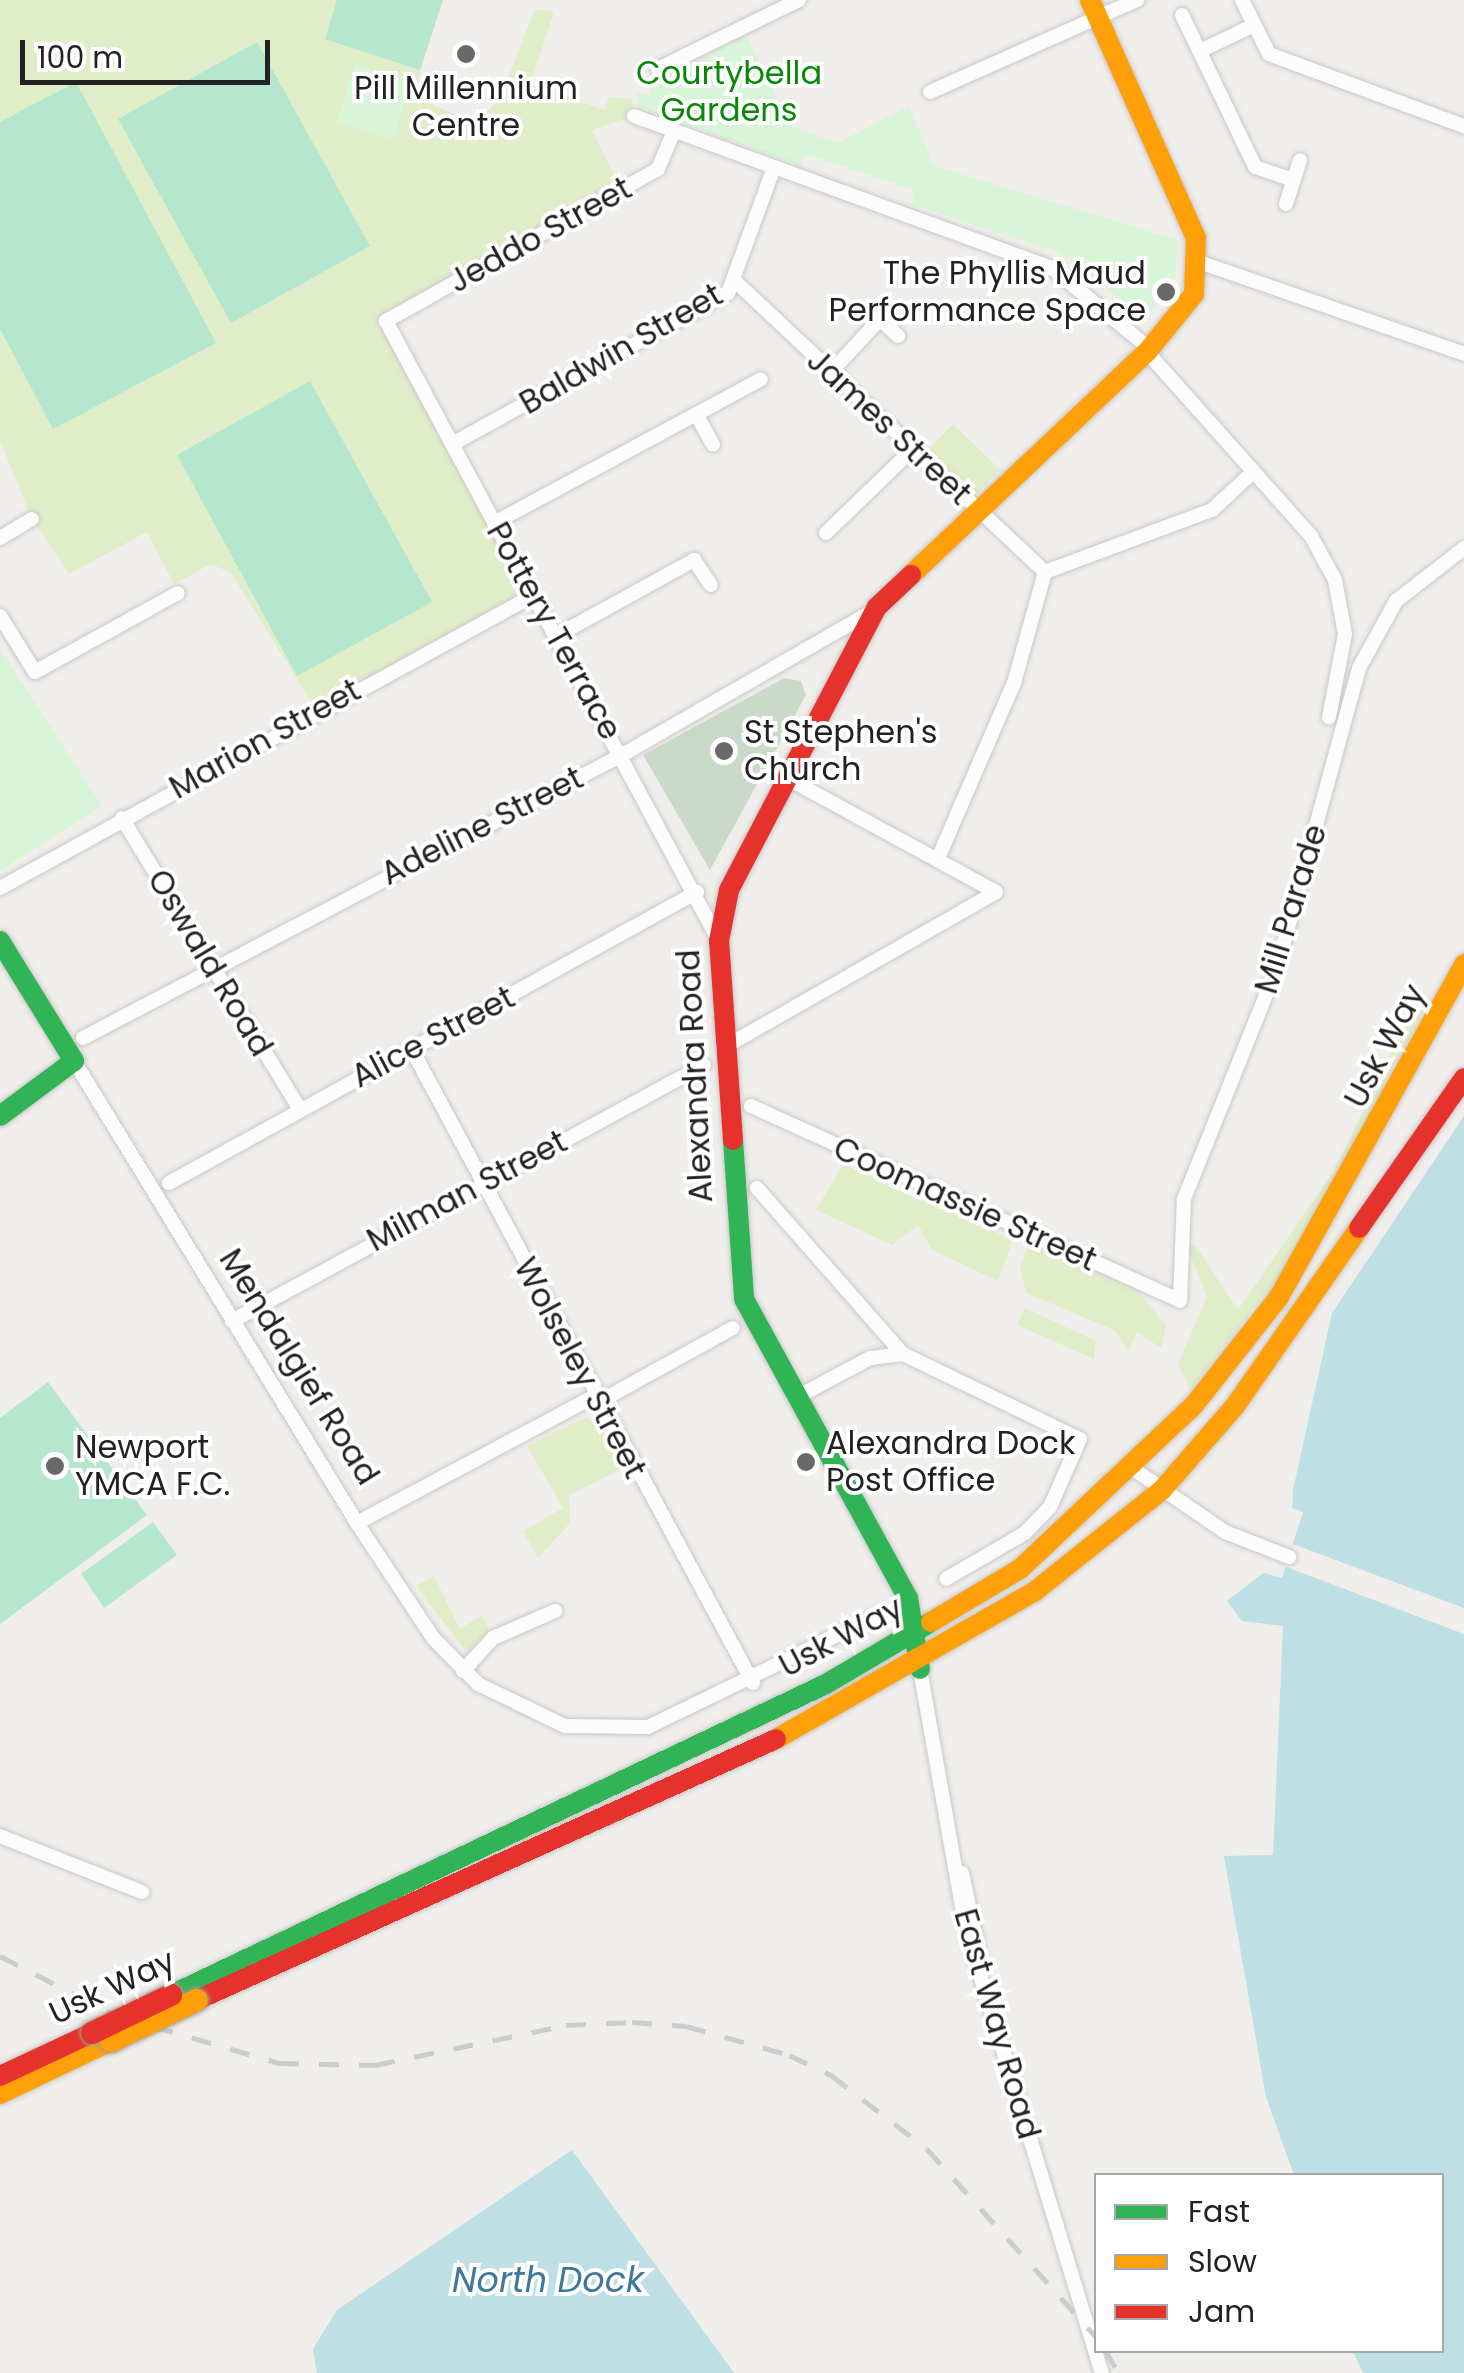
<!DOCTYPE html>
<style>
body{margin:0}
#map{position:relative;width:1464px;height:2373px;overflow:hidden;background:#f0eeeb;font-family:Poppins,sans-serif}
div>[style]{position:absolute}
.grass>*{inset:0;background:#e0edc9}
.cemetery>*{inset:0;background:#c9dbc8}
.park>*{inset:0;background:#d9f5d7}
.pitch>*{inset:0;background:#b5e7ce}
.water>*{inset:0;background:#bedfe3}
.pier>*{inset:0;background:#f0eeeb}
.roads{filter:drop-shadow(0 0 2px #c9c8c7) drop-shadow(0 0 2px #c9c8c7)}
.street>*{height:14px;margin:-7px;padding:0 7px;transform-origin:7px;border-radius:7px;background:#fdfcfc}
.fast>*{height:20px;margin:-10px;padding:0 10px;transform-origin:10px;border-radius:10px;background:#30b455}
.slow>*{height:20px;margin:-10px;padding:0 10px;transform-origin:10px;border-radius:10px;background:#ff9f0a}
.jam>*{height:20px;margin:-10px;padding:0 10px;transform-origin:10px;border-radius:10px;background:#e5322d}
.rail>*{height:5px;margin-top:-2.5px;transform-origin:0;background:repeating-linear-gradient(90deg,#ccc 0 20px,transparent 0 40px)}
.bridges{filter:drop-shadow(0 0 2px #a79a86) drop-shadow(0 0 2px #a79a86)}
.slow-bridge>*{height:22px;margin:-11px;padding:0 11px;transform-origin:11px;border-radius:11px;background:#ff9f0a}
.jam-bridge>*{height:22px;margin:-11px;padding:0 11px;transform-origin:11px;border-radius:11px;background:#e5322d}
.dots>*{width:28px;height:28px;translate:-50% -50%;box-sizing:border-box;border:5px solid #fff;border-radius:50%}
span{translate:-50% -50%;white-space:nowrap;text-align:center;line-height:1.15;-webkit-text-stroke:8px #fff;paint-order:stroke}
.park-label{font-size:32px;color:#098709}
.poi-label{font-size:32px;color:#222}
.right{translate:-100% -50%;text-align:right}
.left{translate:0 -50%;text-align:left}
.street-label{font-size:32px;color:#222}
.water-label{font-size:35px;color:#41769d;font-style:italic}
.legend{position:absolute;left:1094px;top:2173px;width:350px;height:180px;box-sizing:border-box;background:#fff;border:2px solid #a7a7a7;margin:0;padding:12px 18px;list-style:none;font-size:30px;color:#222}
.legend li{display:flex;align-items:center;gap:20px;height:50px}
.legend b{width:50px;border:2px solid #a7a7a7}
.scale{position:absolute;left:20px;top:40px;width:250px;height:45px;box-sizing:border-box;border:5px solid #222;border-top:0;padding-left:12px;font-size:30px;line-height:35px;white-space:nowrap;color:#222;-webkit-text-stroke:8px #fff;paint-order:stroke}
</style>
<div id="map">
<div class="grass">
<i style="clip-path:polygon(0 0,442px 0,413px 96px,473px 122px,499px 101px,535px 9px,554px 12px,530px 85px,605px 110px,608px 97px,632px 99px,634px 116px,592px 130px,621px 190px,386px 322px,534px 595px,316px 710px,231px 573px,211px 564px,174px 584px,147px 532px,69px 574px,32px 519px,0 441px)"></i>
<i style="clip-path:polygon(953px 424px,1001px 470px,974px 496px,928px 450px)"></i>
<i style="clip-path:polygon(1414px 1006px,1423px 1011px,1358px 1146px,1290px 1261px,1190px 1390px,1178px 1364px,1207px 1297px,1186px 1245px,1196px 1246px,1238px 1310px,1333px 1172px)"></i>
<i style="clip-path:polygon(843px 1164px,1013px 1240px,998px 1281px,932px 1250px,918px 1225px,892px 1245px,816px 1210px)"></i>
<i style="clip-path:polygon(1030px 1241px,1138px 1291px,1166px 1325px,1161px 1348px,1137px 1332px,1128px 1351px,1114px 1330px,1026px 1293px,1020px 1267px)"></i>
<i style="clip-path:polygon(1025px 1308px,1096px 1341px,1094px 1359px,1017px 1325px)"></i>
<i style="clip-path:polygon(586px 1417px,601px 1426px,621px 1469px,569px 1495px,570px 1523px,538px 1558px,523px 1531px,563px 1508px,527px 1446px)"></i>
<i style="clip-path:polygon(434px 1576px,460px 1629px,482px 1615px,493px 1638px,466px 1651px,416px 1586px)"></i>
</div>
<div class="cemetery">
<i style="clip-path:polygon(784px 678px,801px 681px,806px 695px,710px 870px,643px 755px)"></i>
</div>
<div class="park">
<i style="clip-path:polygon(746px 35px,791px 126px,837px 143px,909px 106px,934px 166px,1178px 240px,1174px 291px,1144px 317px,1058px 252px,911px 204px,914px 190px,806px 154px,801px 166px,640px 108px,634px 91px,649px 96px,657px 71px,683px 80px,689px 63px)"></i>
<i style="clip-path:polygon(355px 64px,411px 81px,393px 139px,337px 122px)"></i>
<i style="clip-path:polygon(0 648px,102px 806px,0 871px)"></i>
</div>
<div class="pitch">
<i style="clip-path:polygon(337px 0,443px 0,420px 70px,325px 39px)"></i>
<i style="clip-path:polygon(257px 42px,370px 246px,231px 323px,118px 119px)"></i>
<i style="clip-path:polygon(76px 82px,216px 343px,53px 429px,0 329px,0 122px)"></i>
<i style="clip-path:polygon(310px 381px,432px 602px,297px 676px,177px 455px)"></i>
<i style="clip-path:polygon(48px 1382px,147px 1515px,0 1624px,0 1418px)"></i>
<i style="clip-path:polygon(153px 1522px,177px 1555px,104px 1608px,81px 1574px)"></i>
</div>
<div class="water">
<i style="clip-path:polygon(1464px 1116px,1464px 2373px,1363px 2373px,1353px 2351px,1442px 2350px,1442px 2176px,1294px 2175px,1266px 2097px,1224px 1856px,1273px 1855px,1283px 1626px,1242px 1621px,1227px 1601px,1263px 1573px,1282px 1578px,1303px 1512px,1292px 1508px,1293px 1490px,1332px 1313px)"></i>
<i style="clip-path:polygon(572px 2150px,734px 2373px,317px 2373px,313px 2349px,337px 2310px)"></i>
</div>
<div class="pier">
<i style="clip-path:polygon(1293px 1544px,1464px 1608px,1464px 1634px,1286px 1567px)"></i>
</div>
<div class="roads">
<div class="street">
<i style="left:1242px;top:0;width:60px;rotate:63.4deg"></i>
<i style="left:1269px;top:54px;width:208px;rotate:20.3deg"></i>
<i style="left:1182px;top:15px;width:169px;rotate:64.3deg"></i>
<i style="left:1255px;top:167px;width:40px;rotate:18.9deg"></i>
<i style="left:1200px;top:51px;width:60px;rotate:-25.7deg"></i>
<i style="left:658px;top:69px;width:157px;rotate:-26.1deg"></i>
<i style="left:930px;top:92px;width:227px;rotate:-24deg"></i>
<i style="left:634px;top:116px;width:445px;rotate:20deg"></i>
<i style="left:1052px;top:268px;width:127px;rotate:39.6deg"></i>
<i style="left:674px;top:131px;width:41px;rotate:112.8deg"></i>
<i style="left:658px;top:169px;width:312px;rotate:150.8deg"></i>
<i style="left:386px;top:321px;width:704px;rotate:61.76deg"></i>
<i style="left:1286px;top:204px;width:46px;rotate:-72.3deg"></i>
<i style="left:1199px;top:262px;width:281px;rotate:19.1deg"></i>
<i style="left:735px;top:281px;width:425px;rotate:43.2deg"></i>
<i style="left:1147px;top:352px;width:246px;rotate:48.3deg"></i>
<i style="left:1311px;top:536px;width:50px;rotate:61.4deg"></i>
<i style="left:1335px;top:580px;width:55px;rotate:79.5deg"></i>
<i style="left:1345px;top:634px;width:85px;rotate:100.9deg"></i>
<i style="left:830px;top:373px;width:74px;rotate:-47.2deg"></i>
<i style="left:880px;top:319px;width:25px;rotate:43deg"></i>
<i style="left:696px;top:414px;width:35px;rotate:61deg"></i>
<i style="left:452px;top:444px;width:315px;rotate:-28.7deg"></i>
<i style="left:728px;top:293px;width:134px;rotate:-69.9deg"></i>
<i style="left:494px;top:523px;width:303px;rotate:-28.3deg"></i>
<i style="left:826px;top:533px;width:118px;rotate:-44deg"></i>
<i style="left:0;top:538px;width:37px;rotate:-31deg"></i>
<i style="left:1045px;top:572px;width:178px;rotate:-20.4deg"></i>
<i style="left:1212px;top:510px;width:56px;rotate:-42.8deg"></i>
<i style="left:0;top:616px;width:66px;rotate:58deg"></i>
<i style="left:35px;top:672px;width:163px;rotate:-28.9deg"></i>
<i style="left:556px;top:636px;width:158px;rotate:-28.8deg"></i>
<i style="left:694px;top:560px;width:30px;rotate:56deg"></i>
<i style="left:122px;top:818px;width:340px;rotate:58.6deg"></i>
<i style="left:939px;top:856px;width:189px;rotate:-66.6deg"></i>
<i style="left:1014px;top:683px;width:115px;rotate:-74.4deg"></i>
<i style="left:0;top:888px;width:609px;rotate:-28.75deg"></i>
<i style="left:83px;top:1038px;width:609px;rotate:-27.7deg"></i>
<i style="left:622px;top:755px;width:289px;rotate:-29.9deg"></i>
<i style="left:723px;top:1048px;width:314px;rotate:-29.7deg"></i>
<i style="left:996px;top:892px;width:240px;rotate:-151.4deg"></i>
<i style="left:412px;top:1050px;width:719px;rotate:61.69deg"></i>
<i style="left:74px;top:1061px;width:542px;rotate:58.51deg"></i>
<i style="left:357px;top:1523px;width:138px;rotate:56.5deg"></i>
<i style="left:433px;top:1638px;width:64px;rotate:45.6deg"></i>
<i style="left:478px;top:1684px;width:97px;rotate:25.8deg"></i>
<i style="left:565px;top:1726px;width:83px;rotate:0.7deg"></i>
<i style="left:648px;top:1727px;width:254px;rotate:-25.9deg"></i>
<i style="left:751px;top:1106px;width:471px;rotate:24.4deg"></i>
<i style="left:1180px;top:1301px;width:102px;rotate:-87.8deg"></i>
<i style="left:1184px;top:1199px;width:249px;rotate:-68.1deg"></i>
<i style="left:1277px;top:968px;width:311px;rotate:-74.7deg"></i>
<i style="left:1359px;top:668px;width:77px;rotate:-61.1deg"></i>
<i style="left:1396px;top:601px;width:86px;rotate:-37.9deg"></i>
<i style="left:169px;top:1183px;width:603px;rotate:-28.86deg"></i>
<i style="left:757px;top:1188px;width:221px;rotate:48.7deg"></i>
<i style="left:903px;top:1354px;width:33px;rotate:173deg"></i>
<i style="left:870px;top:1358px;width:81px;rotate:151.8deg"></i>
<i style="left:232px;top:1321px;width:537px;rotate:-28.47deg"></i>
<i style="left:903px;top:1354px;width:196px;rotate:25.7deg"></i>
<i style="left:1080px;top:1439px;width:74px;rotate:113.8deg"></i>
<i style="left:1050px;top:1507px;width:36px;rotate:134deg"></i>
<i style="left:1025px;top:1533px;width:91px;rotate:149.8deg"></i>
<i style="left:597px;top:1403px;width:155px;rotate:-28.9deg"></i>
<i style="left:1132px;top:1468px;width:113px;rotate:34.5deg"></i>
<i style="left:1225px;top:1532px;width:69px;rotate:21.3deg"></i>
<i style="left:357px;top:1523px;width:268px;rotate:-28.1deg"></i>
<i style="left:920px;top:1669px;width:264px;rotate:80deg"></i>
<i style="left:966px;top:1929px;width:464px;rotate:73deg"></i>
<i style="left:463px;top:1671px;width:45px;rotate:-47.7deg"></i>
<i style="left:493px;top:1638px;width:68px;rotate:-23.5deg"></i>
<i style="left:0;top:1836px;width:153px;rotate:21.5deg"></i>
<i style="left:962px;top:1873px;width:83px;rotate:78.1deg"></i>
</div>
<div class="fast">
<i style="left:0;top:941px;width:141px;rotate:58.3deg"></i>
<i style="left:74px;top:1061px;width:92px;rotate:143.4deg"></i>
<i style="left:733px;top:1140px;width:159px;rotate:86deg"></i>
<i style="left:744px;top:1299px;width:341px;rotate:61.3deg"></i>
<i style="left:908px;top:1598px;width:72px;rotate:80.4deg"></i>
<i style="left:171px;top:1995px;width:725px;rotate:-25.4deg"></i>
<i style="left:826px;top:1684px;width:122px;rotate:-30.6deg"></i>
</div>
<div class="slow">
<i style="left:911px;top:575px;width:325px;rotate:-43.4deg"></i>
<i style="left:1147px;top:352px;width:75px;rotate:-51deg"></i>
<i style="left:1194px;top:294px;width:56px;rotate:-88deg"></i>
<i style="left:1196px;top:238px;width:261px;rotate:-114deg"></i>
<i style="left:931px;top:1622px;width:104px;rotate:-30.8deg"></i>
<i style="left:1020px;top:1569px;width:239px;rotate:-43.3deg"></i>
<i style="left:1194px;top:1405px;width:137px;rotate:-51.8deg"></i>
<i style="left:1279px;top:1297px;width:381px;rotate:-60.9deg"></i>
<i style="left:776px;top:1739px;width:298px;rotate:-29.7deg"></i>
<i style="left:1035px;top:1591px;width:162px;rotate:-38.5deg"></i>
<i style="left:1162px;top:1490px;width:111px;rotate:-49deg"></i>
<i style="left:1235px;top:1406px;width:217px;rotate:-55.1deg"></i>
<i style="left:0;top:2094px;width:123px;rotate:-25.5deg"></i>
</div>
<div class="jam">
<i style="left:733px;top:1140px;width:199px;rotate:-94deg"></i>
<i style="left:719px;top:941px;width:52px;rotate:-78.9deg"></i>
<i style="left:729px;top:890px;width:319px;rotate:-62.4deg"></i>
<i style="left:877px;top:607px;width:47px;rotate:-43.3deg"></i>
<i style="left:1359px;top:1228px;width:183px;rotate:-55deg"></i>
<i style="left:197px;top:2000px;width:635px;rotate:-24.26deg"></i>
<i style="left:0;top:2076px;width:102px;rotate:-25.1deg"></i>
</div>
</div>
<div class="rail">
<i style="left:0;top:1956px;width:129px;rotate:27.2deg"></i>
<i style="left:115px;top:2015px;width:171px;rotate:16.3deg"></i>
<i style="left:279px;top:2063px;width:96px;rotate:1.2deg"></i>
<i style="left:375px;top:2065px;width:195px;rotate:-11.8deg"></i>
<i style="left:566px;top:2025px;width:66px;rotate:-2.6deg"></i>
<i style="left:632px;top:2022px;width:54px;rotate:4.2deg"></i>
<i style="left:686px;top:2026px;width:107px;rotate:15.7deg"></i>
<i style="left:789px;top:2055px;width:47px;rotate:25.5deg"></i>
<i style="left:831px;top:2075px;width:121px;rotate:37.6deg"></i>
<i style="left:927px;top:2149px;width:253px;rotate:48deg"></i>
<i style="left:1105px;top:2350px;width:27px;rotate:59deg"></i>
</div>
<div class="bridges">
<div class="slow-bridge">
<i style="left:111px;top:2041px;width:95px;rotate:-25.5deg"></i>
</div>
<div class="jam-bridge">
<i style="left:92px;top:2033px;width:88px;rotate:-25.7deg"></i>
</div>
</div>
<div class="dots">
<i style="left:466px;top:54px;background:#6a6968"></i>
<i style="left:1166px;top:292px;background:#6a6968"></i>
<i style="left:724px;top:751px;background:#6a6968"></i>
<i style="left:806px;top:1462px;background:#6a6968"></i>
<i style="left:55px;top:1466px;background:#6a6968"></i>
</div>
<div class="park-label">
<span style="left:729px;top:92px">Courtybella<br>Gardens</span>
</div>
<div class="poi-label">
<span style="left:466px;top:107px">Pill Millennium<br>Centre</span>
<span class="right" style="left:1146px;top:292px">The Phyllis Maud<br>Performance Space</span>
<span class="left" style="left:744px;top:751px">St Stephen's<br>Church</span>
<span class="left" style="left:826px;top:1462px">Alexandra Dock<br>Post Office</span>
<span class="left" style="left:75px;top:1466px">Newport<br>YMCA F.C.</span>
</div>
<div class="street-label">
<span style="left:540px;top:235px;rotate:-29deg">Jeddo Street</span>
<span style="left:621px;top:349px;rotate:-30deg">Baldwin Street</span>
<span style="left:889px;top:427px;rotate:43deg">James Street</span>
<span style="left:554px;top:631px;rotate:61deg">Pottery Terrace</span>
<span style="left:265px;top:739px;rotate:-29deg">Marion Street</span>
<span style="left:482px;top:826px;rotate:-27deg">Adeline Street</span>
<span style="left:1291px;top:909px;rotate:-73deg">Mill Parade</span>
<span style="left:210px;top:963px;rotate:59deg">Oswald Road</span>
<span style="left:433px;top:1037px;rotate:-28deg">Alice Street</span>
<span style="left:1385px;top:1046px;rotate:-62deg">Usk Way</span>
<span style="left:695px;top:1076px;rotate:-93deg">Alexandra Road</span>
<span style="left:467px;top:1191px;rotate:-28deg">Milman Street</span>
<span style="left:965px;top:1204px;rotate:24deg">Coomassie Street</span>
<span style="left:299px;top:1367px;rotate:58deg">Mendalgief Road</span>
<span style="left:580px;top:1368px;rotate:62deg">Wolseley Street</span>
<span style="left:841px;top:1637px;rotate:-28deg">Usk Way</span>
<span style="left:112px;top:1987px;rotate:-25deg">Usk Way</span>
<span style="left:997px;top:2024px;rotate:74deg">East Way Road</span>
</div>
<div class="water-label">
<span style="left:548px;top:2280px">North Dock</span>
</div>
<ul class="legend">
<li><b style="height:12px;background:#30b455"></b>Fast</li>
<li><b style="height:12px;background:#ff9f0a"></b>Slow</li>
<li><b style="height:12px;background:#e5322d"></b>Jam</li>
</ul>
<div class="scale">100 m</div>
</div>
